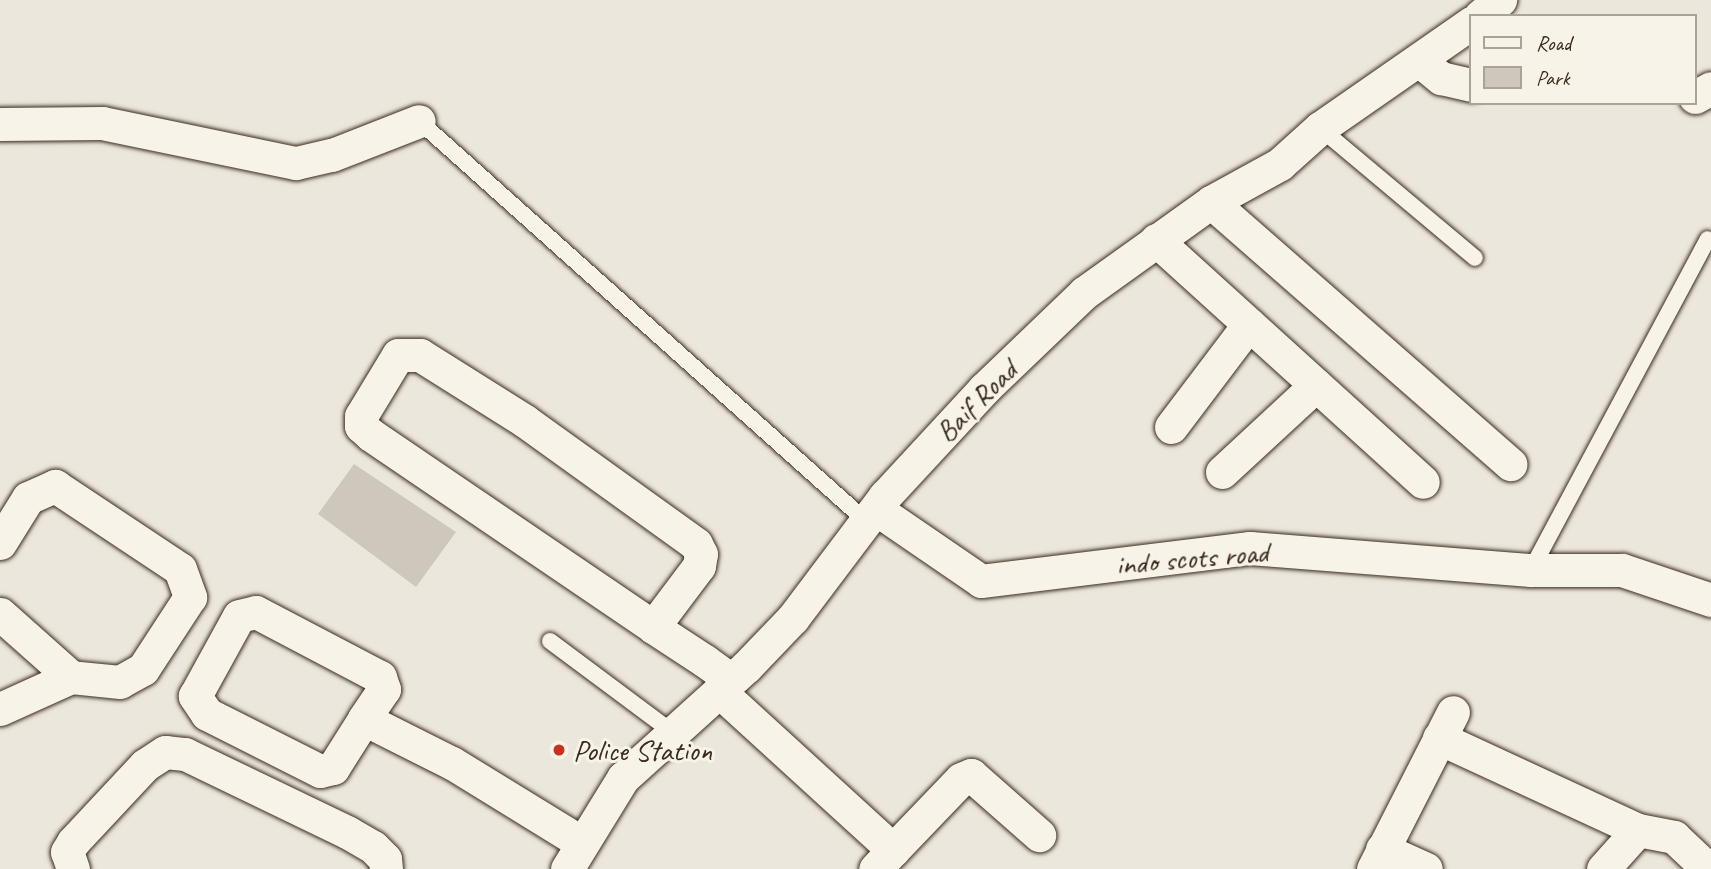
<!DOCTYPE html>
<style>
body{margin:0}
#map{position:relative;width:1711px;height:869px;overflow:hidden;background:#ece7dc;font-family:Caveat,sans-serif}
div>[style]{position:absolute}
.green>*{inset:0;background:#cec8bc}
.roads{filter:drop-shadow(0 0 2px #3b2a1e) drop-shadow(0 0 2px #3b2a1e)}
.service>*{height:16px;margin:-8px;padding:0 8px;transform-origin:8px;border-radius:8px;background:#f7f3e8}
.minor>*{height:33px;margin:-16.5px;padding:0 16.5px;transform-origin:16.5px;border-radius:16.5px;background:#f7f3e8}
.dots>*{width:19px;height:19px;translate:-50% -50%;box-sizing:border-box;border:4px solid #f7f3e8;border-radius:50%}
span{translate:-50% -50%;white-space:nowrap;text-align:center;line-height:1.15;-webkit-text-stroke:6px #f7f3e8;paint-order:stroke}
.street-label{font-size:30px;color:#3b2a1e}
.poi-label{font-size:30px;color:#3b2a1e}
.left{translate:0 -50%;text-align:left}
.legend{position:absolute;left:1469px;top:14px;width:228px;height:91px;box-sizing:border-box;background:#f7f3e8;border:2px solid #aca397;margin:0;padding:9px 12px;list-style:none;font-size:21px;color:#3b2a1e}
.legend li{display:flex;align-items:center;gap:14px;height:35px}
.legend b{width:35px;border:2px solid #aca397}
</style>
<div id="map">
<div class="green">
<i style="clip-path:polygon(354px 464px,456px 532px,416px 587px,318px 514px)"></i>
</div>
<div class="roads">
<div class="service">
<i style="left:419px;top:121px;width:601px;rotate:41.83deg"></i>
<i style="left:1320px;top:128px;width:202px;rotate:40deg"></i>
<i style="left:1531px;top:570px;width:375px;rotate:-61.9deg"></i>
<i style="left:550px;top:641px;width:152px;rotate:36.7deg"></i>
</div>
<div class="minor">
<i style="left:1480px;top:16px;width:26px;rotate:-39deg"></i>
<i style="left:1421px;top:62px;width:26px;rotate:39deg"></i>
<i style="left:1441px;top:78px;width:31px;rotate:13deg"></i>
<i style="left:1695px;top:97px;width:18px;rotate:-29deg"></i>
<i style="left:0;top:124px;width:102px;rotate:-0.6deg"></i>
<i style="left:102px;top:123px;width:198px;rotate:11.7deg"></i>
<i style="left:296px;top:163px;width:37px;rotate:-13deg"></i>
<i style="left:332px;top:155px;width:93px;rotate:-21.3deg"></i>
<i style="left:1211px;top:202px;width:398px;rotate:41.2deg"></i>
<i style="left:1156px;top:240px;width:360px;rotate:42.2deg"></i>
<i style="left:1171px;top:427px;width:129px;rotate:-52.9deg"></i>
<i style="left:1222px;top:472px;width:128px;rotate:-42.8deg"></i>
<i style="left:876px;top:509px;width:127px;rotate:34.4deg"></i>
<i style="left:981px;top:581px;width:271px;rotate:-7deg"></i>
<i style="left:1250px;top:548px;width:282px;rotate:4.5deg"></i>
<i style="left:1531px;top:570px;width:91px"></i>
<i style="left:1622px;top:570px;width:94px;rotate:18.6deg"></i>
<i style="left:0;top:543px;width:53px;rotate:-58.1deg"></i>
<i style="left:28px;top:498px;width:30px;rotate:-24deg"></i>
<i style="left:55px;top:486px;width:150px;rotate:33.6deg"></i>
<i style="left:180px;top:569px;width:30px;rotate:70deg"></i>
<i style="left:190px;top:597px;width:86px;rotate:123.1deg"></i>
<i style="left:143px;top:669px;width:26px;rotate:151deg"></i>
<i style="left:120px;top:682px;width:49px;rotate:-174.2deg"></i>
<i style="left:71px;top:677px;width:95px;rotate:-138.4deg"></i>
<i style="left:653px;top:627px;width:76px;rotate:-53deg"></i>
<i style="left:699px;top:566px;width:12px;rotate:-81deg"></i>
<i style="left:701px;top:554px;width:11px;rotate:-117deg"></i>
<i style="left:696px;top:544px;width:211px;rotate:-144.3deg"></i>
<i style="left:525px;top:421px;width:124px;rotate:-147.8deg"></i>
<i style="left:420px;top:355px;width:22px;rotate:180deg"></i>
<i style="left:398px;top:355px;width:71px;rotate:121.2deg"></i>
<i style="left:361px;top:416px;width:10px;rotate:90deg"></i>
<i style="left:361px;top:426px;width:13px;rotate:42deg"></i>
<i style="left:371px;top:435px;width:341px;rotate:34.2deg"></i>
<i style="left:653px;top:627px;width:62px;rotate:33.2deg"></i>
<i style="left:705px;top:661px;width:32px;rotate:36deg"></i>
<i style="left:719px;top:691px;width:236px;rotate:42.4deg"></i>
<i style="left:893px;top:850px;width:26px;rotate:133deg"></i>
<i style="left:0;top:709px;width:78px;rotate:-24.3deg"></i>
<i style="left:364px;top:719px;width:58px;rotate:122.3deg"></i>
<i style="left:333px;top:768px;width:13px;rotate:167deg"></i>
<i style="left:320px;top:771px;width:127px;rotate:-153.2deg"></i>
<i style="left:207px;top:714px;width:22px;rotate:-124deg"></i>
<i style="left:195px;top:696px;width:91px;rotate:-61.2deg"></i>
<i style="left:239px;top:616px;width:17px;rotate:-13deg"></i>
<i style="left:256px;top:612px;width:140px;rotate:27.7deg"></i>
<i style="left:380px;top:677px;width:13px;rotate:72deg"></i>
<i style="left:384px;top:689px;width:36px;rotate:124deg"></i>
<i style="left:364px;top:719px;width:98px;rotate:26.6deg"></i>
<i style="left:452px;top:763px;width:153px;rotate:31.6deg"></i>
<i style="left:1439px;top:738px;width:219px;rotate:24.8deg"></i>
<i style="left:1638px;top:830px;width:37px;rotate:11deg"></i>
<i style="left:1674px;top:837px;width:47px;rotate:43.3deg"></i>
<i style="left:1382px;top:849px;width:48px;rotate:24.4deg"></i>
<i style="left:893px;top:850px;width:98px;rotate:-46.2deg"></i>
<i style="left:961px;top:779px;width:11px;rotate:-22deg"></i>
<i style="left:971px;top:775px;width:91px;rotate:41.4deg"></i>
<i style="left:73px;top:869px;width:18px;rotate:-109deg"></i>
<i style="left:67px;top:852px;width:12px;rotate:-59deg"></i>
<i style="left:73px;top:842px;width:105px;rotate:-46.9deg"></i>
<i style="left:145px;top:765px;width:24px;rotate:-33deg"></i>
<i style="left:165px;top:752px;width:20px;rotate:6deg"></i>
<i style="left:185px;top:754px;width:180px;rotate:25.7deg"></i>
<i style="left:347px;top:832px;width:30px;rotate:30deg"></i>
<i style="left:373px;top:847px;width:17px;rotate:45deg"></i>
<i style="left:385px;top:859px;width:10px;rotate:84deg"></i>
<i style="left:567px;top:869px;width:107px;rotate:-58.4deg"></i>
<i style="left:623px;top:778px;width:166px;rotate:-42.1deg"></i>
<i style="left:746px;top:667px;width:68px;rotate:-46.2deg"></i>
<i style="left:793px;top:618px;width:153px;rotate:-53deg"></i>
<i style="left:885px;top:496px;width:146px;rotate:-47.2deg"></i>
<i style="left:984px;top:389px;width:139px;rotate:-43.8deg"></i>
<i style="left:1084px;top:293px;width:156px;rotate:-35.6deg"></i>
<i style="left:1211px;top:202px;width:79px;rotate:-28.8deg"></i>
<i style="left:1280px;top:164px;width:54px;rotate:-42deg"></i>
<i style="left:1320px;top:128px;width:184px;rotate:-34.8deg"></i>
<i style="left:1373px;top:869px;width:176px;rotate:-63deg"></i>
<i style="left:1603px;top:869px;width:52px;rotate:-48.1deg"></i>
</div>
</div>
<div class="dots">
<i style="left:559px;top:750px;background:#c8321e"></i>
</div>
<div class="street-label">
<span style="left:976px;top:401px;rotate:-45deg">Baif Road</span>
<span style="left:1192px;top:558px;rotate:-5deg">indo scots road</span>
</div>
<div class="poi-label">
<span class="left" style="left:573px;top:750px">Police Station</span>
</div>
<ul class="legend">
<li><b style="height:9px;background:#f7f3e8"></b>Road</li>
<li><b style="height:19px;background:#cec8bc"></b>Park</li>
</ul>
</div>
